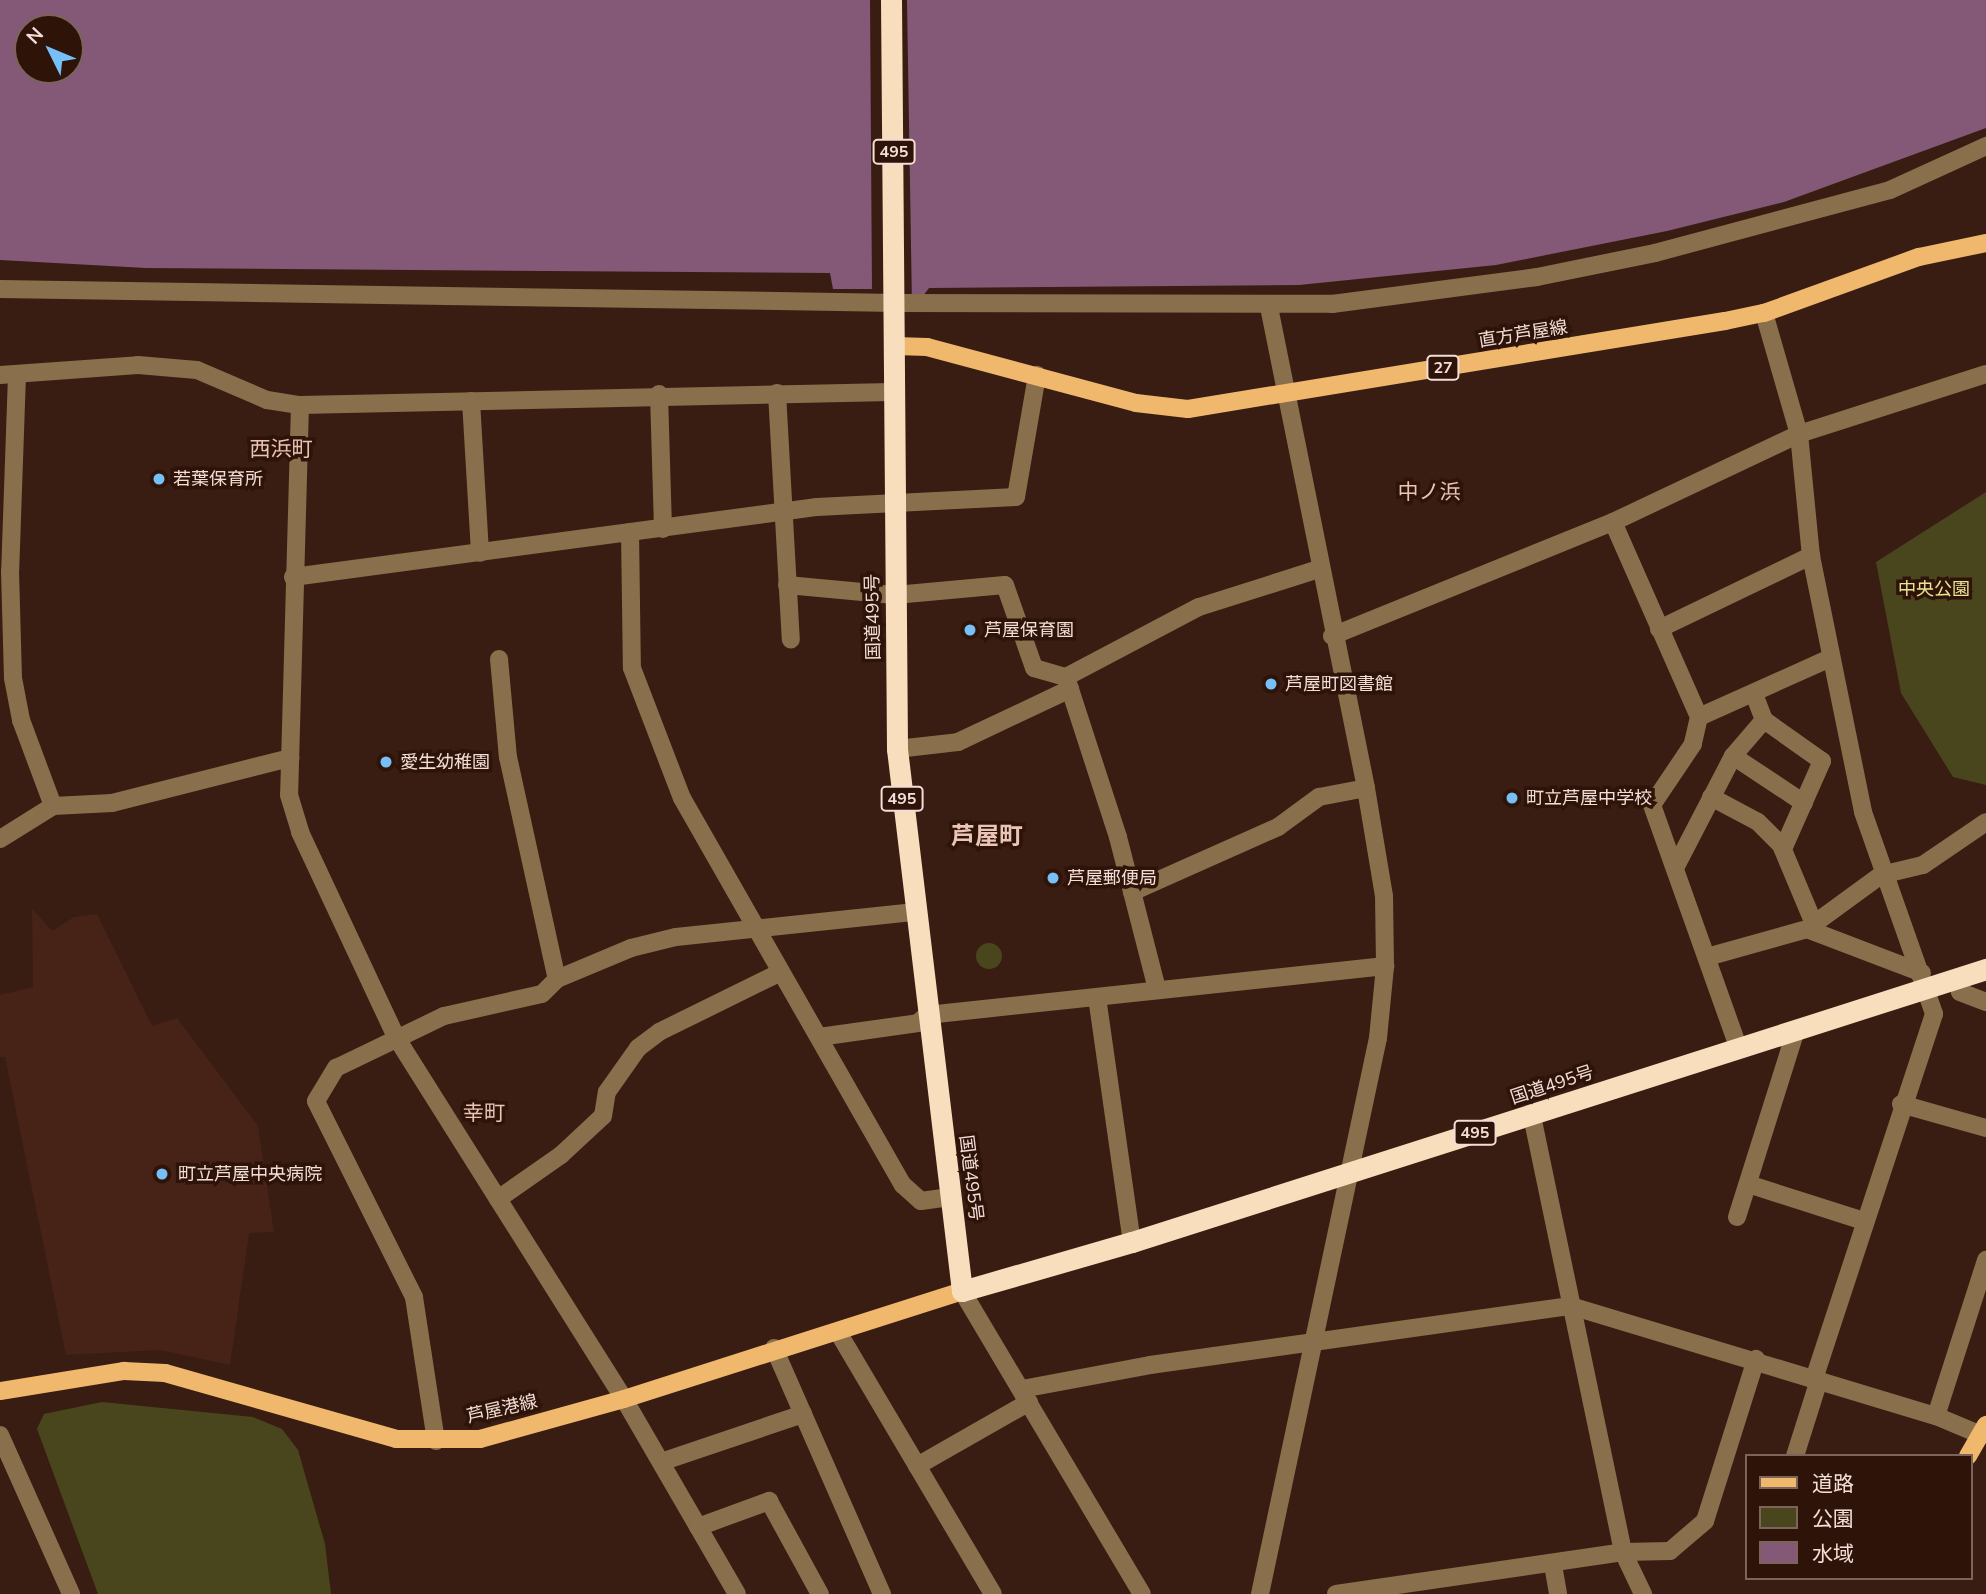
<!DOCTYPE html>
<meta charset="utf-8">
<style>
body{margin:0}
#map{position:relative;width:1986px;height:1594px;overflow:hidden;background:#391d12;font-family:"Nunito Sans","Noto Sans JP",sans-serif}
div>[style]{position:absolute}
.built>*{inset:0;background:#462316}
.green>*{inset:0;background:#49461e}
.round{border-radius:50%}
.water>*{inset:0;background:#845877}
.pier>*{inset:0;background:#391d12}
.minor>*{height:18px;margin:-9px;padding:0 9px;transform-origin:9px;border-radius:9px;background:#8a6f4c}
.major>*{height:18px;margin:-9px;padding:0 9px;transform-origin:9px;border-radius:9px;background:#f0b86d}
.highway>*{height:21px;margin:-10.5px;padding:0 10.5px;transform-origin:10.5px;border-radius:10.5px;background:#f9debd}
.dots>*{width:19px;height:19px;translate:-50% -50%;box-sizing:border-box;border:4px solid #2e1309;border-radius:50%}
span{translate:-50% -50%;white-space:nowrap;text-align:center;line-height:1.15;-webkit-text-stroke:7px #2e1309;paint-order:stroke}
.shield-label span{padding:2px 5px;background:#2e1309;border:2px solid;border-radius:5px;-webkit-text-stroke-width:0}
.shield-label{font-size:16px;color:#f2ded7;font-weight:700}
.street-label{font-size:18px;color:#f2ded7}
.poi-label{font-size:18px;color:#f2ded7}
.left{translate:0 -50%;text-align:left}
.park-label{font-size:18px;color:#e9e392}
.quarter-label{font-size:21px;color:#eac4b5}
.district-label{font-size:24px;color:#eac4b5;font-weight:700}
.legend{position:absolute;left:1745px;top:1454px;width:228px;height:126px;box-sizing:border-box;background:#2e1309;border:2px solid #7c645b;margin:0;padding:9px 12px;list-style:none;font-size:21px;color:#f2ded7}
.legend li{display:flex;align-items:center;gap:14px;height:35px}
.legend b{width:35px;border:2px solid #7c645b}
.north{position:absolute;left:14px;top:14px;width:70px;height:70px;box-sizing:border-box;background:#2e1309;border:2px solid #7c645b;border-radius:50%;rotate:313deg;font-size:19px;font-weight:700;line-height:28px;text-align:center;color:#f2ded7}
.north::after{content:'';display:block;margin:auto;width:24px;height:32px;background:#77bff7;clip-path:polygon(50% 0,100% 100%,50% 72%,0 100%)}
</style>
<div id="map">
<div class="built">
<i style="clip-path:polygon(32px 908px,52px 931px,74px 917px,97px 914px,152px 1026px,177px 1018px,258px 1126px,274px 1232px,249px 1233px,230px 1365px,160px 1350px,66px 1355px,5px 1057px,0 1057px,0 995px,33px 987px)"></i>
</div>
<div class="green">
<i style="clip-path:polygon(1986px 492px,1986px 785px,1953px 777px,1901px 693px,1876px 562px)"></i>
<i class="round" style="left:976px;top:943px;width:26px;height:26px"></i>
<i style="clip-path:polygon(102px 1402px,253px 1417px,282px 1429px,298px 1450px,325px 1544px,331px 1594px,98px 1594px,37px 1429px,44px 1414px)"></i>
</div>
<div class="water">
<i style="clip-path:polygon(evenodd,0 0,1986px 0,1986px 128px,1784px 202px,1667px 231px,1496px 265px,1299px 285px,929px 288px,914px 308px,885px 289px,833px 289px,830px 273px,146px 268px,0 260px,0 0,28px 28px,70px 28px,70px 70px,28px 70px,28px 28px)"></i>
</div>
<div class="pier">
<i style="clip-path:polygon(870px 0,907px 0,912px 306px,883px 307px,882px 293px,872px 293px)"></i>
</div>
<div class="minor">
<i style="left:0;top:289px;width:897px;rotate:0.89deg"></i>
<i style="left:897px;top:303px;width:435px;rotate:0.1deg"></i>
<i style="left:1332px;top:304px;width:207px;rotate:-7.5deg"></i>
<i style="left:1537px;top:277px;width:120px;rotate:-11.5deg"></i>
<i style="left:1655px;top:253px;width:243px;rotate:-15deg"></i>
<i style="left:1890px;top:190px;width:106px;rotate:-24.6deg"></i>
<i style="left:1764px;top:313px;width:126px;rotate:73.9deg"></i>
<i style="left:1799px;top:434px;width:123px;rotate:84.4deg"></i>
<i style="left:1811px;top:556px;width:261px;rotate:78.5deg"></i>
<i style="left:1863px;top:812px;width:214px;rotate:70.6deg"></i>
<i style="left:1934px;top:1014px;width:383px;rotate:108.2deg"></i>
<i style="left:0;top:375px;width:138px;rotate:-4.1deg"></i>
<i style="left:138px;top:365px;width:59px;rotate:4.8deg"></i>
<i style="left:197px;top:370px;width:76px;rotate:23.2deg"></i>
<i style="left:267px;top:400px;width:33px;rotate:9deg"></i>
<i style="left:300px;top:405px;width:592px;rotate:-1.26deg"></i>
<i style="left:17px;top:375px;width:196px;rotate:92deg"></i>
<i style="left:10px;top:571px;width:107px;rotate:88.4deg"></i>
<i style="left:13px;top:678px;width:43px;rotate:79.2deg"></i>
<i style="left:21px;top:720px;width:92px;rotate:69.6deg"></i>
<i style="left:777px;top:393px;width:247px;rotate:86.8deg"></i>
<i style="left:659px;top:394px;width:135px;rotate:88.3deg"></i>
<i style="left:471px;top:401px;width:152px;rotate:86.6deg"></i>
<i style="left:300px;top:405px;width:390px;rotate:91.6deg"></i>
<i style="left:289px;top:795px;width:39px;rotate:73deg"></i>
<i style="left:300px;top:832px;width:226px;rotate:64.9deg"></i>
<i style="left:396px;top:1037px;width:428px;rotate:57.8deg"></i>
<i style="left:624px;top:1399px;width:225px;rotate:59.9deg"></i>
<i style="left:1613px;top:522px;width:213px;rotate:66.2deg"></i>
<i style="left:1699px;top:717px;width:28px;rotate:103deg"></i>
<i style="left:1693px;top:744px;width:73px;rotate:123.9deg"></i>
<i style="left:1652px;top:805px;width:259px;rotate:70.4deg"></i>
<i style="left:630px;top:532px;width:136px;rotate:89.2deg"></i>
<i style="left:632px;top:668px;width:139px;rotate:69deg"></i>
<i style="left:682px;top:798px;width:446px;rotate:60.3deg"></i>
<i style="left:903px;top:1185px;width:24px;rotate:42deg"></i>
<i style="left:921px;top:1201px;width:29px;rotate:-8deg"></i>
<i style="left:293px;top:577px;width:529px;rotate:-7.61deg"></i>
<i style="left:817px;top:507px;width:199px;rotate:-2.9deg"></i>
<i style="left:1016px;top:497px;width:124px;rotate:-80.2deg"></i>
<i style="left:787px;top:585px;width:108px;rotate:5.3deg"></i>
<i style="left:895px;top:595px;width:110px;rotate:-5.2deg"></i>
<i style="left:1005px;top:585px;width:88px;rotate:70.7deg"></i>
<i style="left:1034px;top:668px;width:33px;rotate:16deg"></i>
<i style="left:1659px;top:629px;width:169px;rotate:-25.7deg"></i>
<i style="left:1332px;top:636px;width:303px;rotate:-22.1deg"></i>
<i style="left:1613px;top:522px;width:206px;rotate:-25.3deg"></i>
<i style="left:1799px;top:434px;width:196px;rotate:-17.8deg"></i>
<i style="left:499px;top:659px;width:98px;rotate:84.8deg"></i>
<i style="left:508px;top:757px;width:227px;rotate:77.6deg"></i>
<i style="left:1699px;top:717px;width:144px;rotate:-24.2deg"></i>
<i style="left:1764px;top:720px;width:71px;rotate:35.3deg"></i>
<i style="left:1822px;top:761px;width:96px;rotate:113.9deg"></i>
<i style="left:897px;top:749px;width:61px;rotate:-6.5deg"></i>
<i style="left:958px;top:742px;width:124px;rotate:-25.3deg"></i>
<i style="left:1733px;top:756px;width:85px;rotate:33.5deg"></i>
<i style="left:1711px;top:797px;width:53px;rotate:28deg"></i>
<i style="left:1758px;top:822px;width:33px;rotate:45deg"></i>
<i style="left:1781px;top:845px;width:86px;rotate:67.3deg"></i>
<i style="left:0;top:839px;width:62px;rotate:-31.9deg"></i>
<i style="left:53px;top:806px;width:59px;rotate:-2.9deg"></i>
<i style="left:112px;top:803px;width:184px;rotate:-14.2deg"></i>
<i style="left:1675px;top:868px;width:126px;rotate:-62.6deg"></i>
<i style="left:1733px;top:756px;width:48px;rotate:-49.3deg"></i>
<i style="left:1764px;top:720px;width:28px;rotate:-111deg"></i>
<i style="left:1132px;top:892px;width:160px;rotate:-24deg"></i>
<i style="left:1278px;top:827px;width:51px;rotate:-36.2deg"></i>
<i style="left:1319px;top:797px;width:48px;rotate:-10.8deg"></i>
<i style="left:1807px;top:929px;width:123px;rotate:20.9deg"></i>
<i style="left:1707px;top:957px;width:104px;rotate:-15.6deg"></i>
<i style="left:1807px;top:929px;width:92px;rotate:-36.1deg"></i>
<i style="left:1881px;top:875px;width:43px;rotate:-13.4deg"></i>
<i style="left:1923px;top:865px;width:76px;rotate:-34.3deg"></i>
<i style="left:1957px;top:978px;width:14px;rotate:78deg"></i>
<i style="left:1960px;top:992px;width:28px;rotate:21deg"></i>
<i style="left:1157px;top:989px;width:157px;rotate:-104.4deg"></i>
<i style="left:1118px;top:837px;width:168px;rotate:-108deg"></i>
<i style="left:1066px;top:677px;width:150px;rotate:-27.8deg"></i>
<i style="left:1199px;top:607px;width:126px;rotate:-17.6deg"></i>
<i style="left:1097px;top:997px;width:247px;rotate:81.9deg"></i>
<i style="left:819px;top:1037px;width:100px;rotate:-8deg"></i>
<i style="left:918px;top:1023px;width:12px;rotate:-42deg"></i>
<i style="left:927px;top:1015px;width:461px;rotate:-6.1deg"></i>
<i style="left:1901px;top:1104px;width:88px;rotate:15.8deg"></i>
<i style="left:1532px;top:1116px;width:445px;rotate:78.2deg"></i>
<i style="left:1623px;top:1552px;width:47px;rotate:64.5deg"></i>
<i style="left:1748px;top:1184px;width:122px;rotate:17.7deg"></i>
<i style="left:498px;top:1199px;width:77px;rotate:-34.9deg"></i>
<i style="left:561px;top:1155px;width:57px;rotate:-42.9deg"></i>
<i style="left:603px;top:1116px;width:24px;rotate:-81deg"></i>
<i style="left:607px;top:1092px;width:54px;rotate:-54.8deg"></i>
<i style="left:638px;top:1048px;width:26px;rotate:-37deg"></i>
<i style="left:659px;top:1032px;width:134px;rotate:-26.2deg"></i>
<i style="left:1737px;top:1217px;width:196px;rotate:-72.5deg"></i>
<i style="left:962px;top:1291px;width:352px;rotate:59.3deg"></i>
<i style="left:838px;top:1332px;width:304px;rotate:59.4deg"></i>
<i style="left:774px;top:1348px;width:269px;rotate:66.3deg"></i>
<i style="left:1022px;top:1389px;width:130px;rotate:-10.6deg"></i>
<i style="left:1150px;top:1365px;width:425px;rotate:-8deg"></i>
<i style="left:1571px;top:1306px;width:381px;rotate:16.8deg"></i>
<i style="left:1936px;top:1416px;width:49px;rotate:22.9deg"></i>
<i style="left:1936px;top:1416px;width:164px;rotate:-72.2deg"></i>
<i style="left:0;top:1435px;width:174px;rotate:65.9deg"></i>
<i style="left:436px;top:1441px;width:146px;rotate:-98.7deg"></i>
<i style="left:414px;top:1297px;width:219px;rotate:-116.6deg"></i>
<i style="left:316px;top:1101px;width:39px;rotate:-59deg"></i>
<i style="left:336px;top:1068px;width:120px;rotate:-25.7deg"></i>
<i style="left:444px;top:1016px;width:100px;rotate:-12.7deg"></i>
<i style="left:542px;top:994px;width:21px;rotate:-45deg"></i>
<i style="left:557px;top:979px;width:80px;rotate:-22.7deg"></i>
<i style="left:631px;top:948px;width:46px;rotate:-13.7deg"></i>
<i style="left:676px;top:937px;width:238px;rotate:-6deg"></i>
<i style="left:1795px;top:1456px;width:80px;rotate:-72.5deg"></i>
<i style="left:661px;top:1462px;width:150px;rotate:-18.7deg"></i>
<i style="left:917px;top:1466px;width:129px;rotate:-29.7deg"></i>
<i style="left:698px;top:1527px;width:76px;rotate:-20.1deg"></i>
<i style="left:769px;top:1501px;width:106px;rotate:61.3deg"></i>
<i style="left:1553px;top:1565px;width:29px;rotate:80deg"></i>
<i style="left:1260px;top:1594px;width:568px;rotate:-78.02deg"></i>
<i style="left:1378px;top:1038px;width:72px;rotate:-84.4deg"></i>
<i style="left:1385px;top:966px;width:70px;rotate:-90.8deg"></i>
<i style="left:1384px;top:896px;width:109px;rotate:-99.5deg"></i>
<i style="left:1366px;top:788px;width:493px;rotate:-101.4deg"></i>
<i style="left:1336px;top:1594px;width:290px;rotate:-8.3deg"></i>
<i style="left:1623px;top:1552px;width:47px;rotate:-1.2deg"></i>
<i style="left:1670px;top:1551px;width:46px;rotate:-40.6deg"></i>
<i style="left:1705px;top:1521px;width:170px;rotate:-72.5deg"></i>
</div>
<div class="major">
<i style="left:896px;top:346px;width:31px;rotate:2deg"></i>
<i style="left:927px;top:347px;width:216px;rotate:15deg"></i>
<i style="left:1136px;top:403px;width:52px;rotate:6.6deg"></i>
<i style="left:1188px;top:409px;width:544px;rotate:-9.31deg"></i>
<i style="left:1725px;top:321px;width:40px;rotate:-12deg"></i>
<i style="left:1764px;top:313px;width:165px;rotate:-19.9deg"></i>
<i style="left:1919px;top:257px;width:68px;rotate:-11.8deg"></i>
<i style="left:0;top:1391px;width:126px;rotate:-9.2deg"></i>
<i style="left:124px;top:1371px;width:41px;rotate:2.8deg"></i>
<i style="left:165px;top:1373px;width:240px;rotate:15.9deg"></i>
<i style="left:396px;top:1439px;width:84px"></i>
<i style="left:480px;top:1439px;width:149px;rotate:-15.5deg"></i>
<i style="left:624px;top:1399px;width:355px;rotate:-17.7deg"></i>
<i style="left:1968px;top:1456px;width:36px;rotate:-60deg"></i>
</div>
<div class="highway">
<i style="left:891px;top:0;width:749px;rotate:89.54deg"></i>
<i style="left:897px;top:749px;width:546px;rotate:83.16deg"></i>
<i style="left:962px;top:1291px;width:177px;rotate:-16.1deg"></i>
<i style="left:1132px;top:1242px;width:897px;rotate:-17.73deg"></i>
</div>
<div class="dots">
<i style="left:159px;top:479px;background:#77bff7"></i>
<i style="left:970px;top:630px;background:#77bff7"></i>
<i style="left:1271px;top:684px;background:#77bff7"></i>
<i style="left:386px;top:762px;background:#77bff7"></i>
<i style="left:1512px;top:798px;background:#77bff7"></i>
<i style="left:1053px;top:878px;background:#77bff7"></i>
<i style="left:162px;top:1174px;background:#77bff7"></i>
</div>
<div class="shield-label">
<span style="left:894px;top:152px">495</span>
<span style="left:1443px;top:368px">27</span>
<span style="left:902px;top:799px">495</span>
<span style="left:1475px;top:1133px">495</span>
</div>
<div class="street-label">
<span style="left:1523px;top:334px;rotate:-9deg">直方芦屋線</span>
<span style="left:873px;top:617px;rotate:-91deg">国道495号</span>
<span style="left:1552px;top:1085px;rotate:-18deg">国道495号</span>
<span style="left:971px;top:1178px;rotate:83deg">国道495号</span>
<span style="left:502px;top:1409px;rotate:-13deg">芦屋港線</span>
</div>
<div class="poi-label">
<span class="left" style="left:173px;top:479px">若葉保育所</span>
<span class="left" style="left:984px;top:630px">芦屋保育園</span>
<span class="left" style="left:1285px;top:684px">芦屋町図書館</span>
<span class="left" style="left:400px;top:762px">愛生幼稚園</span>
<span class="left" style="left:1526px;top:798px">町立芦屋中学校</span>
<span class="left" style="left:1067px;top:878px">芦屋郵便局</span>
<span class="left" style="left:178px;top:1174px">町立芦屋中央病院</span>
</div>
<div class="park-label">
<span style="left:1934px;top:589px">中央公園</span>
</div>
<div class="quarter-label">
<span style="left:281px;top:449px">西浜町</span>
<span style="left:1429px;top:492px">中ノ浜</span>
<span style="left:484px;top:1113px">幸町</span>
</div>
<div class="district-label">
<span style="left:987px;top:837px">芦屋町</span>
</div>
<ul class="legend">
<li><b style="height:9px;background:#f0b86d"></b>道路</li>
<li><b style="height:19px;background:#49461e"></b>公園</li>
<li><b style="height:19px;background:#845877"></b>水域</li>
</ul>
<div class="north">N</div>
</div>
